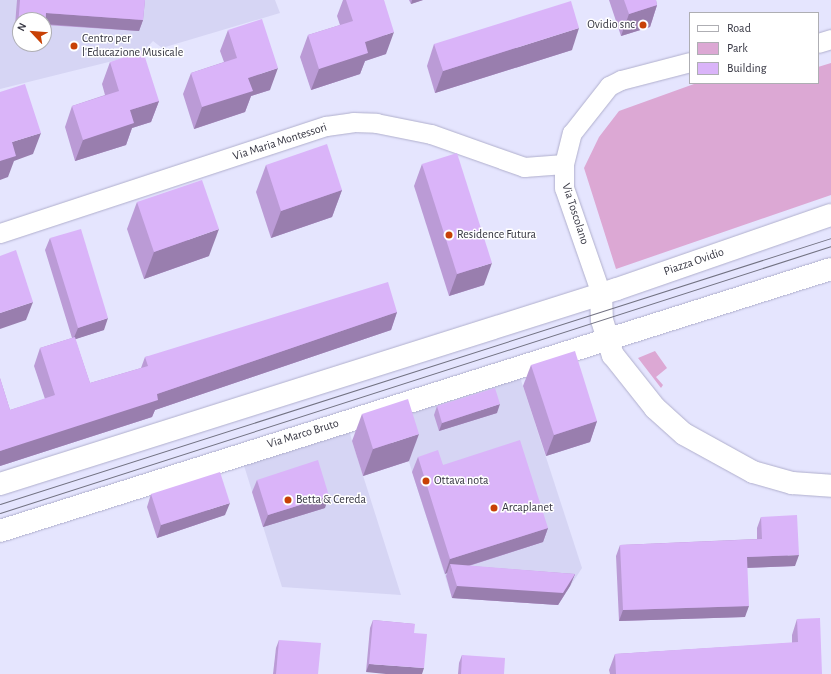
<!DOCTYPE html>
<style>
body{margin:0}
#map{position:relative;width:831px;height:674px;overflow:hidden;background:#e5e5fe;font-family:"Alegreya Sans",sans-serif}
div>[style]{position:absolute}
.built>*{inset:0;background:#d6d5f4}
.green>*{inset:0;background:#dca8d4}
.roads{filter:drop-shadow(0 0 1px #b0afcd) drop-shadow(0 0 1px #b0afcd)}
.minor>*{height:19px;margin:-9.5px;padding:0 9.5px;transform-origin:9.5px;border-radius:9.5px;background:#fff}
.tertiary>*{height:22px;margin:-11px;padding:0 11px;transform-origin:11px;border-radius:11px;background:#fff}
.secondary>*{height:22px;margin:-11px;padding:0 11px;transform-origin:11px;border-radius:11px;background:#fff}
.tram>*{height:1px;margin:-0.5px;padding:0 0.5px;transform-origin:0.5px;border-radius:0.5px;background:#727282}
.wall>*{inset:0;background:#bb9bd6}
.shaded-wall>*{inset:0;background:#997eae}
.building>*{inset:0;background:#dab4f9}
.dots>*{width:11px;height:11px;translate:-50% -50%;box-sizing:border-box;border:2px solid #fff;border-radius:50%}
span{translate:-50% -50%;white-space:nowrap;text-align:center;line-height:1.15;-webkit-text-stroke:3px #fff;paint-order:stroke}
.poi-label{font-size:12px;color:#343440}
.right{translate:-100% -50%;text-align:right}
.left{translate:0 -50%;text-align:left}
.street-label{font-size:12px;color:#343440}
.legend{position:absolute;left:689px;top:12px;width:130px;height:72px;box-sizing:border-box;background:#fff;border:1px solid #aeaeb3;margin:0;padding:5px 7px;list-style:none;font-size:12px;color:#343440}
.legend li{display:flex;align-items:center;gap:8px;height:20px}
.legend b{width:20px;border:1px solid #aeaeb3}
.north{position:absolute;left:12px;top:12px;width:40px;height:40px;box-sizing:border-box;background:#fff;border:1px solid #aeaeb3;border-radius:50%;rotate:296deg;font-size:11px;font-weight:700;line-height:16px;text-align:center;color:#343440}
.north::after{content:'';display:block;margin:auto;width:14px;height:18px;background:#c84106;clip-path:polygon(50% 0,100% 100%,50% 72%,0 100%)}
</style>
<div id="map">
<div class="built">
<i style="clip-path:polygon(evenodd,0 0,275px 0,280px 13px,162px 48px,153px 41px,141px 54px,0 89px,0 0,20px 20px,44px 20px,44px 44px,20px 44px,20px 20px)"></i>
<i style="clip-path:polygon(517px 368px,582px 568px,558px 605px,452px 598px,392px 408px)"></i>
<i style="clip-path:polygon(347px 422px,352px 441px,401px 595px,282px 587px,241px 456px)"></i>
</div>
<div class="green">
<i style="clip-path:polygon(831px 63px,831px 195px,616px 269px,584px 168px,599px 137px,619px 111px,694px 84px,818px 83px,818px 67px)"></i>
<i style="clip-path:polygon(655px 351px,667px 368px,656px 377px,663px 385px,661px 388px,638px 358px)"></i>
</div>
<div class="roads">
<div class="minor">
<i style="left:818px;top:43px;width:14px;rotate:-17deg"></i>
<i style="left:0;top:233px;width:343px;rotate:-18.2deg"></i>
<i style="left:326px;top:126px;width:27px;rotate:-8deg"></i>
<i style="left:353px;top:122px;width:23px;rotate:2deg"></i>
<i style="left:376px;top:123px;width:56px;rotate:11.3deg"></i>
<i style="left:431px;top:134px;width:99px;rotate:19.5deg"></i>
<i style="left:524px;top:167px;width:40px;rotate:-4.3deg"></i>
<i style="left:601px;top:294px;width:112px;rotate:-109.2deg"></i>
<i style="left:564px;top:188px;width:24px;rotate:-90deg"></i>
<i style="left:564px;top:164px;width:32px;rotate:-76deg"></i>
<i style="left:572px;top:133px;width:60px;rotate:-51.8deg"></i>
<i style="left:609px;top:86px;width:13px;rotate:-27deg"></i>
<i style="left:621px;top:80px;width:71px;rotate:-14.6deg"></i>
</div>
<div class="tertiary">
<i style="left:601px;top:294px;width:26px;rotate:88deg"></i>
<i style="left:602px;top:320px;width:37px;rotate:73deg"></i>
<i style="left:613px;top:355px;width:68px;rotate:51.6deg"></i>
<i style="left:655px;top:408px;width:39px;rotate:42deg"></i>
<i style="left:684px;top:434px;width:79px;rotate:28.8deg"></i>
<i style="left:753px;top:472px;width:41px;rotate:15.8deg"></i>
<i style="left:792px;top:483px;width:39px;rotate:4deg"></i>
</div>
<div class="secondary">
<i style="left:0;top:484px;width:647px;rotate:-17.54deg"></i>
<i style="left:617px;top:289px;width:226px;rotate:-19.1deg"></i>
<i style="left:0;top:531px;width:871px;rotate:-17.5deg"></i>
</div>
</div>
<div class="tram">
<i style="left:0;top:504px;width:873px;rotate:-17.75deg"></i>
<i style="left:0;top:513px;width:873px;rotate:-17.81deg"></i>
</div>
<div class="wall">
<i style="clip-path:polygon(17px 0,145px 0,143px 20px,139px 31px,45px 25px,20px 38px,14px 38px)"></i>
<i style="clip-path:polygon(343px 0,384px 0,386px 54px,365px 61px,360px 74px,311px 90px,300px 57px,308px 35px,340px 25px,337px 16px)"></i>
<i style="clip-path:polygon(409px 0,423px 0,411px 4px)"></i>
<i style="clip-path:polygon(609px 0,656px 0,657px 5px,650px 27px,621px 36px)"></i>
<i style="clip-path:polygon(228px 30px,270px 90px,251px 96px,245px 112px,194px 129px,183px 94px,191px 73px,224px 62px,220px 51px)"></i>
<i style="clip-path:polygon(434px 44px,572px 50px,435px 93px,427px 66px)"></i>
<i style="clip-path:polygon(110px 62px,159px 101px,151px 122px,132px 128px,126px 145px,75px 161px,65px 127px,72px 106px,105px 95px,102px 84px)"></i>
<i style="clip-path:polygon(422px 164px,484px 285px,449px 296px,414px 186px)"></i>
<i style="clip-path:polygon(266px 165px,342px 190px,332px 217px,271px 238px,256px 192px)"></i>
<i style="clip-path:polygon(137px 202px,209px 256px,144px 279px,127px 229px)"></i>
<i style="clip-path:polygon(50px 238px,104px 330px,75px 339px,90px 383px,141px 368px,145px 357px,397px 312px,391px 330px,155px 410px,152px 417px,0 466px,0 378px,10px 410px,45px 399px,34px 366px,40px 348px,72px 338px,45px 250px)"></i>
<i style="clip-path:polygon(531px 365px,597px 421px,590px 442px,546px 456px,523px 386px)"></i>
<i style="clip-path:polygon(437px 406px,497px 413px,439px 431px,434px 415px)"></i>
<i style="clip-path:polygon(362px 414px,409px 461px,363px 476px,352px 441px)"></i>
<i style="clip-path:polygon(418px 457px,443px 465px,548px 528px,543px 542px,469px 566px,575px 574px,570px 586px,558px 605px,452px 598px,446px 576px,447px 573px,445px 574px,412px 472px)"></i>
<i style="clip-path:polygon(257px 480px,325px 508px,263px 527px,252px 492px)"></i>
<i style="clip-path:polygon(151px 494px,225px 515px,157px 538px,147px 507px)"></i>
<i style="clip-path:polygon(761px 517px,795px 566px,747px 568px,745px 617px,619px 621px,616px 556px,620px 545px,757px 539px,757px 528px)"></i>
<i style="clip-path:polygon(797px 619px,822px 674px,610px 674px,609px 670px,615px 654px,792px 643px,792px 635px)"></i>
<i style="clip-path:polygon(373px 620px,415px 624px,366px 672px,370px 628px)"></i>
<i style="clip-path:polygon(279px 640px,318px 674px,273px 674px,276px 648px)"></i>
<i style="clip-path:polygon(462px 655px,504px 674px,458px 674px,459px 663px)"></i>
</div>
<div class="shaded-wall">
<i style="clip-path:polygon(412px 0,423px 0,411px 4px)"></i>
<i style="clip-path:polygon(657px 5px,650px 27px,621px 36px,629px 14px)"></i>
<i style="clip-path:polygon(46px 13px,143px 20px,139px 31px,44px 24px)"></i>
<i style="clip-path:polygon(18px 27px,20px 27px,20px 38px,14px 38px)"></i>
<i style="clip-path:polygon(579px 28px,572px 50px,435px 93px,443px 71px)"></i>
<i style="clip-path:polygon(394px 32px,386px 54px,365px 61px,360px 74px,311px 90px,319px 69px,365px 42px)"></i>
<i style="clip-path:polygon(278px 68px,270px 90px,251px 96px,245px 112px,194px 129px,202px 107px,248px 78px)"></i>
<i style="clip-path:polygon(159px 101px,151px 122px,132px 128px,126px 145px,75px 161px,83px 140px,130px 110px)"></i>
<i style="clip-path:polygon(41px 133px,33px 154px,14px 161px,8px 177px,0 180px,0 161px,12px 142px)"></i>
<i style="clip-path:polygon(342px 190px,332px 217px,271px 238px,281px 211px)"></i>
<i style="clip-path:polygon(219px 229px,209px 256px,144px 279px,154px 252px)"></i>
<i style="clip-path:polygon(492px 263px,484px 285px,449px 296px,457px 274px)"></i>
<i style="clip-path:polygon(33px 302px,26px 320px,0 329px,0 313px)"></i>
<i style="clip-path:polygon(397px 312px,391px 330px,155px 410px,152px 417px,0 466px,0 451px,157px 394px)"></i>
<i style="clip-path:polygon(108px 318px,104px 330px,73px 340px,78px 328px)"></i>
<i style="clip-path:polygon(500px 404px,497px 413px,439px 431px,442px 423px)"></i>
<i style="clip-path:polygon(597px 421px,590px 442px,546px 456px,554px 435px)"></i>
<i style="clip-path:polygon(419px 434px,409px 461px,363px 476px,373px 449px)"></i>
<i style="clip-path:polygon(329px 496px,325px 508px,263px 527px,268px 515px)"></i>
<i style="clip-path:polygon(230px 503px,225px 515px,157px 538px,161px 525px)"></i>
<i style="clip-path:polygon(548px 528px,543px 542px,452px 571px,450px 564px,447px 573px,445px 574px,450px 559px)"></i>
<i style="clip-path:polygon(799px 555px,795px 566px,743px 568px,747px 557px)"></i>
<i style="clip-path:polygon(575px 574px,570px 586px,558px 605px,452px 598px,457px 586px)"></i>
<i style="clip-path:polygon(749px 606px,745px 617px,619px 621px,623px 610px)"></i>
<i style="clip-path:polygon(369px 664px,424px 668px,422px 674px,386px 674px,366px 672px)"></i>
</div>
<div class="building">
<i style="clip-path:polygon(20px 0,145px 0,143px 20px,46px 13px,45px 29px,44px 28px,44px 20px,20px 20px,20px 27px,18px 27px)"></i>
<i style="clip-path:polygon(346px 0,384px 0,394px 32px,365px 42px,368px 53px,319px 69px,308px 35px,353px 21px)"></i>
<i style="clip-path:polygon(624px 0,656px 0,657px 5px,629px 14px)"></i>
<i style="clip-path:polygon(571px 1px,579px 28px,443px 71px,434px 44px)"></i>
<i style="clip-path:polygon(262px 19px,278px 68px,248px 78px,253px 91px,202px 107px,191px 73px,237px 58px,228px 30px)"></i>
<i style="clip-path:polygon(143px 51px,159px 101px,130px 110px,134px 123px,83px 140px,72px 106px,119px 91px,110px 62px)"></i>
<i style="clip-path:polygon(25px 84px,41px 133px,12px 142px,16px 156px,0 161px,0 92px)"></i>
<i style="clip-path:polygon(327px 144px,342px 190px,281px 211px,266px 165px)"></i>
<i style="clip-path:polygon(457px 153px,492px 263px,457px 274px,422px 164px)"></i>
<i style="clip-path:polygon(202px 180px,219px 229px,154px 252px,137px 202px)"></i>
<i style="clip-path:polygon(81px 229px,108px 318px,78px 328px,50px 238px)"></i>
<i style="clip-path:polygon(16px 250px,33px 302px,0 313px,0 256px)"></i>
<i style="clip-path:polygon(388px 282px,397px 312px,157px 394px,158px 400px,0 451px,0 378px,10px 410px,55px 395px,40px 348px,75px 337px,90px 383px,148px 366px,145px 357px)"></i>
<i style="clip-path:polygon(575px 351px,597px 421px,554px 435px,531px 365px)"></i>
<i style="clip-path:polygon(495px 388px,500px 404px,442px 423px,437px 406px)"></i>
<i style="clip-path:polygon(408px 399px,419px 434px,373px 449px,362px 414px)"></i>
<i style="clip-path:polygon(520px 440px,548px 528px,450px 559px,418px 457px,438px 450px,443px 465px)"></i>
<i style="clip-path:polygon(318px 460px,329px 496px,268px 515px,257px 480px)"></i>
<i style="clip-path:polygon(220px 472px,230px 503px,161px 525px,151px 494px)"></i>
<i style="clip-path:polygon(797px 515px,799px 555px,747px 557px,749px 606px,623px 610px,620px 545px,762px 539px,761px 517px)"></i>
<i style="clip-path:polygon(450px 564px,575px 574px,563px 593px,457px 586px)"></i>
<i style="clip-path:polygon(820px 618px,822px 674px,616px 674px,615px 654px,798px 642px,797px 619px)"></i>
<i style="clip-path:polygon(373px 620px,415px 624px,414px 633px,427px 634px,424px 668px,369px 664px)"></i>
<i style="clip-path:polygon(279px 640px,321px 643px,318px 674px,276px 674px)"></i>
<i style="clip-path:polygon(462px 655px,505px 658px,504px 674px,461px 674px)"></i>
</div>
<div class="dots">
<i style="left:643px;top:25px;background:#c84106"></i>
<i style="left:74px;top:46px;background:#c84106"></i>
<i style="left:449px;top:235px;background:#c84106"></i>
<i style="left:426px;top:481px;background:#c84106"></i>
<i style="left:288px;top:500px;background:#c84106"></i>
<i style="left:494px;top:508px;background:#c84106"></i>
</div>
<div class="poi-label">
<span class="right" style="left:635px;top:25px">Ovidio snc</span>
<span class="left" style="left:82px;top:46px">Centro per<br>l'Educazione Musicale</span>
<span class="left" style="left:457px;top:235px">Residence Futura</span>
<span class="left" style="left:434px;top:481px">Ottava nota</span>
<span class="left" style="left:296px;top:500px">Betta &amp; Cereda</span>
<span class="left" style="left:502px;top:508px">Arcaplanet</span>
</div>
<div class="street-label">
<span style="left:280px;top:142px;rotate:-18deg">Via Maria Montessori</span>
<span style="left:575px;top:214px;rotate:72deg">Via Toscolano</span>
<span style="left:694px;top:262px;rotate:-19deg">Piazza Ovidio</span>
<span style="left:303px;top:434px;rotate:-17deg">Via Marco Bruto</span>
</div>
<ul class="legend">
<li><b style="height:5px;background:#fff"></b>Road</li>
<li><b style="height:11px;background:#dca8d4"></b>Park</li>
<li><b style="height:11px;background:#dab4f9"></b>Building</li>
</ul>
<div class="north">N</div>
</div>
